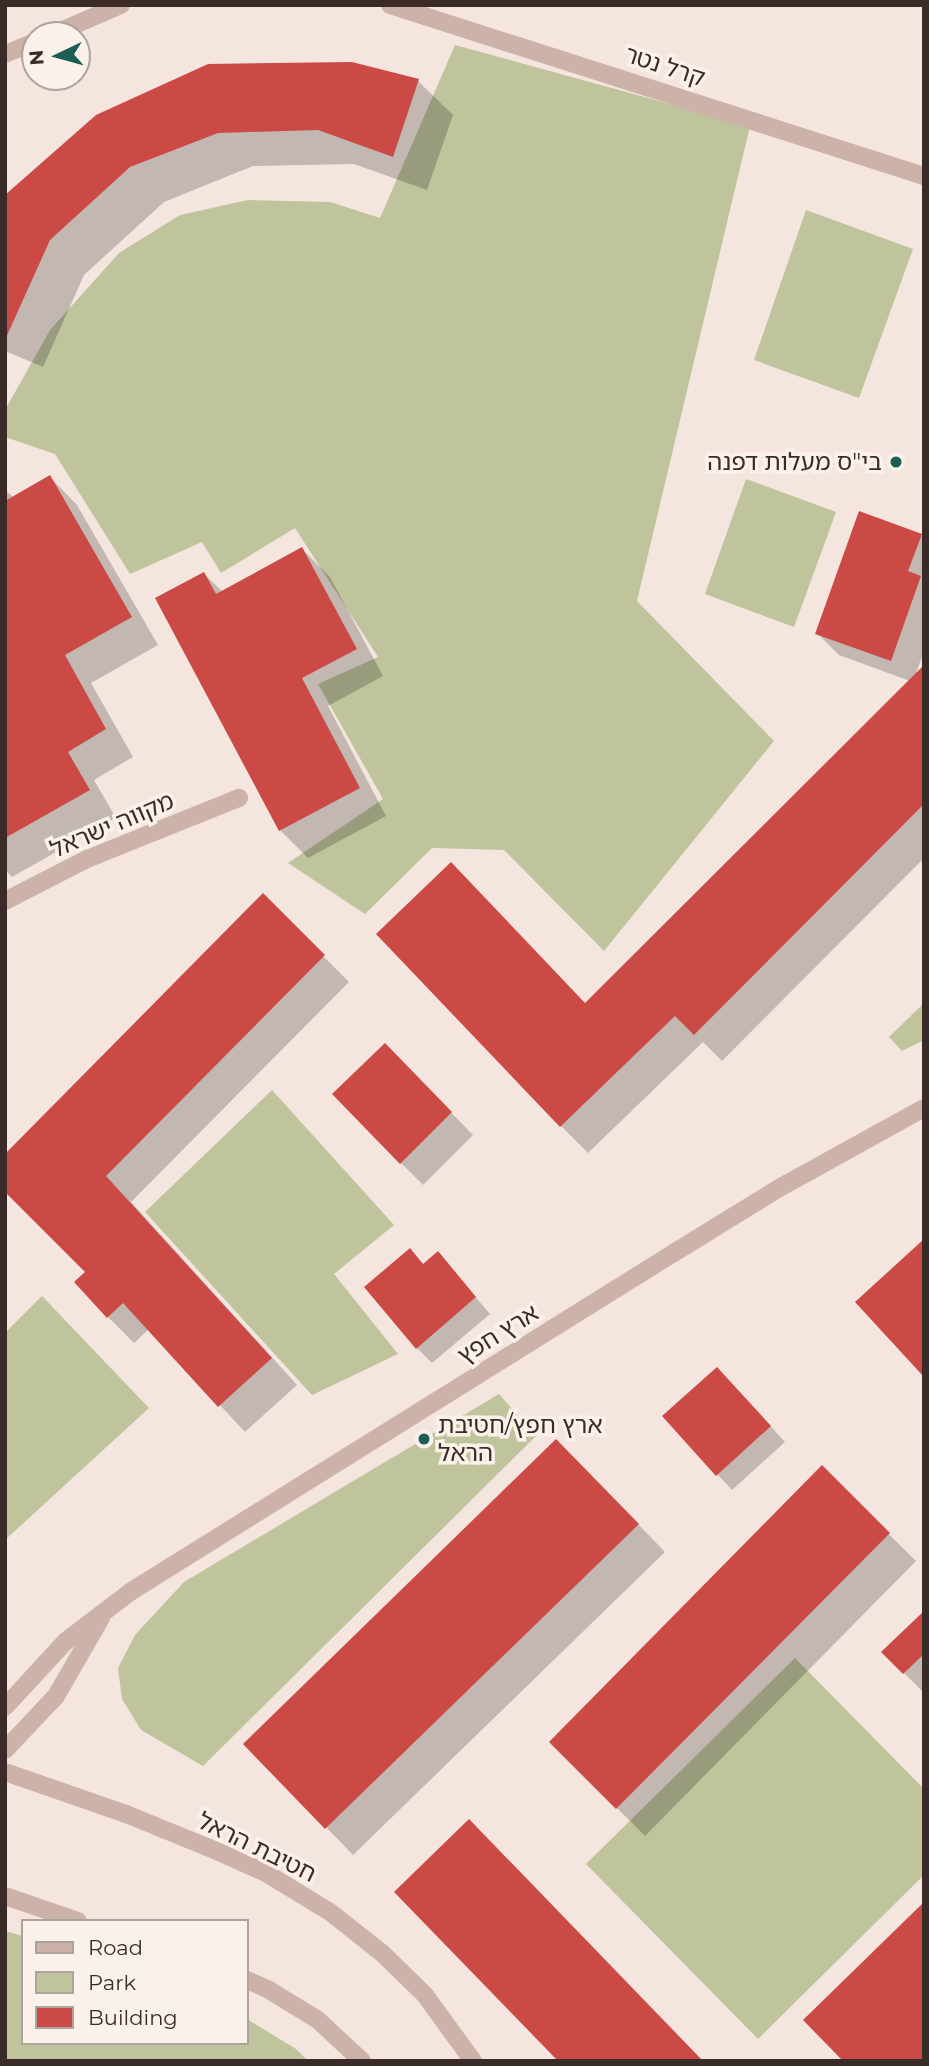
<!DOCTYPE html>
<meta charset="utf-8">
<style>
body{margin:0}
#map{position:relative;width:929px;height:2066px;overflow:hidden;background:#f4e5df;font-family:Montserrat,"Noto Sans Hebrew",sans-serif}
div>[style]{position:absolute}
.green>*{inset:0;background:#bfc49d}
.shadow>*{inset:0;background:#0003}
.building>*{inset:0;background:#cb4a46}
.minor>*{height:18px;margin:-9px;padding:0 9px;transform-origin:9px;border-radius:9px;background:#cdb2a9}
.dots>*{width:19px;height:19px;translate:-50% -50%;box-sizing:border-box;border:4px solid #fbf1eb;border-radius:50%}
span{translate:-50% -50%;white-space:nowrap;text-align:center;line-height:1.15;-webkit-text-stroke:7px #fbf1eb;paint-order:stroke}
.street-label{font-size:24px;color:#3a2b29}
.poi-label{font-size:24px;color:#3a2b29}
.right{translate:-100% -50%;text-align:right}
.left{translate:0 -50%;text-align:left}
.frame{position:absolute;inset:0;border:7px solid #3a2b29;pointer-events:none}
.legend{position:absolute;left:21px;top:1919px;width:228px;height:126px;box-sizing:border-box;background:#fbf1eb;border:2px solid #aea29d;margin:0;padding:9px 12px;list-style:none;font-size:21px;color:#3a2b29}
.legend li{display:flex;align-items:center;gap:14px;height:35px}
.legend b{width:35px;border:2px solid #aea29d}
.north{position:absolute;left:21px;top:21px;width:70px;height:70px;box-sizing:border-box;background:#fbf1eb;border:2px solid #aea29d;border-radius:50%;rotate:265deg;font-size:19px;font-weight:700;line-height:28px;text-align:center;color:#3a2b29}
.north::after{content:'';display:block;margin:auto;width:24px;height:32px;background:#1d5e54;clip-path:polygon(50% 0,100% 100%,50% 72%,0 100%)}
</style>
<div id="map">
<div class="green">
<i style="clip-path:polygon(455px 45px,750px 126px,637px 601px,774px 741px,604px 951px,504px 850px,432px 848px,365px 914px,288px 863px,383px 799px,318px 684px,378px 657px,295px 528px,221px 573px,202px 542px,130px 574px,55px 454px,5px 437px,5px 410px,50px 330px,119px 253px,180px 215px,248px 200px,330px 202px,380px 218px)"></i>
<i style="clip-path:polygon(806px 210px,913px 249px,859px 398px,754px 360px)"></i>
<i style="clip-path:polygon(746px 479px,836px 512px,794px 627px,705px 594px)"></i>
<i style="clip-path:polygon(924px 1003px,924px 1040px,902px 1051px,889px 1037px)"></i>
<i style="clip-path:polygon(272px 1090px,394px 1225px,334px 1274px,398px 1354px,312px 1395px,145px 1212px)"></i>
<i style="clip-path:polygon(42px 1296px,149px 1408px,5px 1540px,5px 1333px)"></i>
<i style="clip-path:polygon(499px 1394px,536px 1436px,203px 1766px,141px 1730px,122px 1699px,118px 1668px,135px 1635px,184px 1582px)"></i>
<i style="clip-path:polygon(795px 1658px,924px 1789px,924px 1875px,758px 2039px,586px 1864px)"></i>
<i style="clip-path:polygon(5px 1931px,23px 1936px,23px 2043px,247px 2043px,247px 2019px,296px 2049px,308px 2061px,5px 2061px)"></i>
</div>
<div class="shadow">
<i style="clip-path:polygon(352px 64px,418px 81px,453px 115px,427px 190px,354px 164px,253px 166px,164px 202px,84px 275px,43px 367px,5px 351px,5px 197px)"></i>
<i style="clip-path:polygon(50px 477px,77px 505px,158px 645px,91px 683px,133px 757px,94px 780px,116px 818px,12px 877px,5px 870px,5px 490px,14px 498px)"></i>
<i style="clip-path:polygon(921px 535px,924px 538px,924px 651px,915px 676px,924px 667px,924px 858px,722px 1061px,703px 1042px,588px 1153px,561px 1126px,586px 1005px,910px 681px,839px 655px,817px 633px)"></i>
<i style="clip-path:polygon(302px 549px,330px 577px,383px 676px,328px 706px,386px 816px,308px 858px,280px 830px,204px 574px,223px 592px)"></i>
<i style="clip-path:polygon(263px 896px,349px 982px,131px 1202px,297px 1385px,245px 1432px,149px 1329px,134px 1343px,108px 1317px,76px 1282px,87px 1272px,5px 1189px)"></i>
<i style="clip-path:polygon(385px 1045px,473px 1135px,423px 1185px,401px 1163px)"></i>
<i style="clip-path:polygon(410px 1251px,424px 1265px,438px 1253px,490px 1314px,432px 1363px,417px 1348px)"></i>
<i style="clip-path:polygon(732px 1384px,785px 1442px,732px 1490px,717px 1474px)"></i>
<i style="clip-path:polygon(584px 1468px,665px 1552px,353px 1855px,246px 1744px)"></i>
<i style="clip-path:polygon(822px 1468px,916px 1561px,645px 1836px,551px 1742px)"></i>
<i style="clip-path:polygon(924px 1613px,924px 1693px,904px 1673px)"></i>
</div>
<div class="building">
<i style="clip-path:polygon(352px 62px,419px 79px,393px 157px,318px 130px,218px 133px,130px 167px,50px 240px,5px 340px,5px 195px,96px 115px,208px 64px)"></i>
<i style="clip-path:polygon(50px 475px,132px 617px,65px 655px,106px 729px,68px 752px,90px 790px,5px 838px,5px 501px)"></i>
<i style="clip-path:polygon(859px 511px,922px 534px,908px 571px,921px 576px,891px 661px,815px 634px)"></i>
<i style="clip-path:polygon(302px 547px,357px 649px,302px 678px,360px 788px,279px 831px,155px 598px,204px 572px,216px 594px)"></i>
<i style="clip-path:polygon(924px 665px,924px 804px,694px 1035px,675px 1016px,560px 1127px,376px 934px,451px 862px,585px 1003px)"></i>
<i style="clip-path:polygon(263px 893px,325px 955px,106px 1176px,272px 1358px,218px 1407px,123px 1303px,107px 1318px,74px 1282px,85px 1272px,5px 1192px,5px 1154px)"></i>
<i style="clip-path:polygon(385px 1043px,452px 1112px,400px 1164px,332px 1094px)"></i>
<i style="clip-path:polygon(924px 1239px,924px 1377px,855px 1302px)"></i>
<i style="clip-path:polygon(410px 1248px,423px 1264px,438px 1251px,476px 1297px,416px 1349px,364px 1287px)"></i>
<i style="clip-path:polygon(717px 1367px,771px 1426px,716px 1476px,662px 1416px)"></i>
<i style="clip-path:polygon(556px 1439px,639px 1524px,325px 1829px,243px 1744px)"></i>
<i style="clip-path:polygon(822px 1465px,890px 1533px,616px 1809px,549px 1742px)"></i>
<i style="clip-path:polygon(924px 1611px,924px 1654px,903px 1674px,881px 1652px)"></i>
<i style="clip-path:polygon(469px 1819px,703px 2061px,558px 2061px,394px 1892px)"></i>
<i style="clip-path:polygon(924px 1902px,924px 2061px,843px 2061px,803px 2020px)"></i>
</div>
<div class="minor">
<i style="left:390px;top:5px;width:561px;rotate:17.76deg"></i>
<i style="left:51px;top:35px;width:76px;rotate:-23.2deg"></i>
<i style="left:5px;top:54px;width:32px;rotate:-22deg"></i>
<i style="left:5px;top:901px;width:92px;rotate:-27.1deg"></i>
<i style="left:87px;top:859px;width:164px;rotate:-21.9deg"></i>
<i style="left:5px;top:1707px;width:90px;rotate:-47.3deg"></i>
<i style="left:66px;top:1641px;width:81px;rotate:-37.4deg"></i>
<i style="left:130px;top:1592px;width:639px;rotate:-31.95deg"></i>
<i style="left:672px;top:1254px;width:128px;rotate:-31.6deg"></i>
<i style="left:781px;top:1187px;width:163px;rotate:-28.9deg"></i>
<i style="left:5px;top:1750px;width:74px;rotate:-46.6deg"></i>
<i style="left:56px;top:1696px;width:90px;rotate:-60deg"></i>
<i style="left:5px;top:1772px;width:128px;rotate:19.1deg"></i>
<i style="left:126px;top:1814px;width:100px;rotate:22.2deg"></i>
<i style="left:219px;top:1852px;width:51px;rotate:24.1deg"></i>
<i style="left:266px;top:1873px;width:75px;rotate:31.4deg"></i>
<i style="left:330px;top:1912px;width:66px;rotate:38.3deg"></i>
<i style="left:382px;top:1953px;width:60px;rotate:44.3deg"></i>
<i style="left:425px;top:1995px;width:82px;rotate:54deg"></i>
<i style="left:5px;top:1896px;width:77px;rotate:18.9deg"></i>
<i style="left:247px;top:1980px;width:24px;rotate:24deg"></i>
<i style="left:269px;top:1990px;width:57px;rotate:31.5deg"></i>
<i style="left:318px;top:2020px;width:60px;rotate:43deg"></i>
</div>
<div class="dots">
<i style="left:896px;top:462px;background:#1d5e54"></i>
<i style="left:424px;top:1439px;background:#1d5e54"></i>
</div>
<div class="street-label">
<span style="left:665px;top:66px;rotate:18deg">קרל נטר</span>
<span style="left:112px;top:825px;rotate:-23deg">מקווה ישראל</span>
<span style="left:498px;top:1334px;rotate:-32deg">ארץ חפץ</span>
<span style="left:257px;top:1847px;rotate:26deg">חטיבת הראל</span>
</div>
<div class="poi-label">
<span class="right" style="left:882px;top:462px">בי"ס מעלות דפנה</span>
<span class="left" style="left:438px;top:1439px">ארץ חפץ/חטיבת<br>הראל</span>
</div>
<div class="frame"></div>
<ul class="legend">
<li><b style="height:9px;background:#cdb2a9"></b>Road</li>
<li><b style="height:19px;background:#bfc49d"></b>Park</li>
<li><b style="height:19px;background:#cb4a46"></b>Building</li>
</ul>
<div class="north">N</div>
</div>
